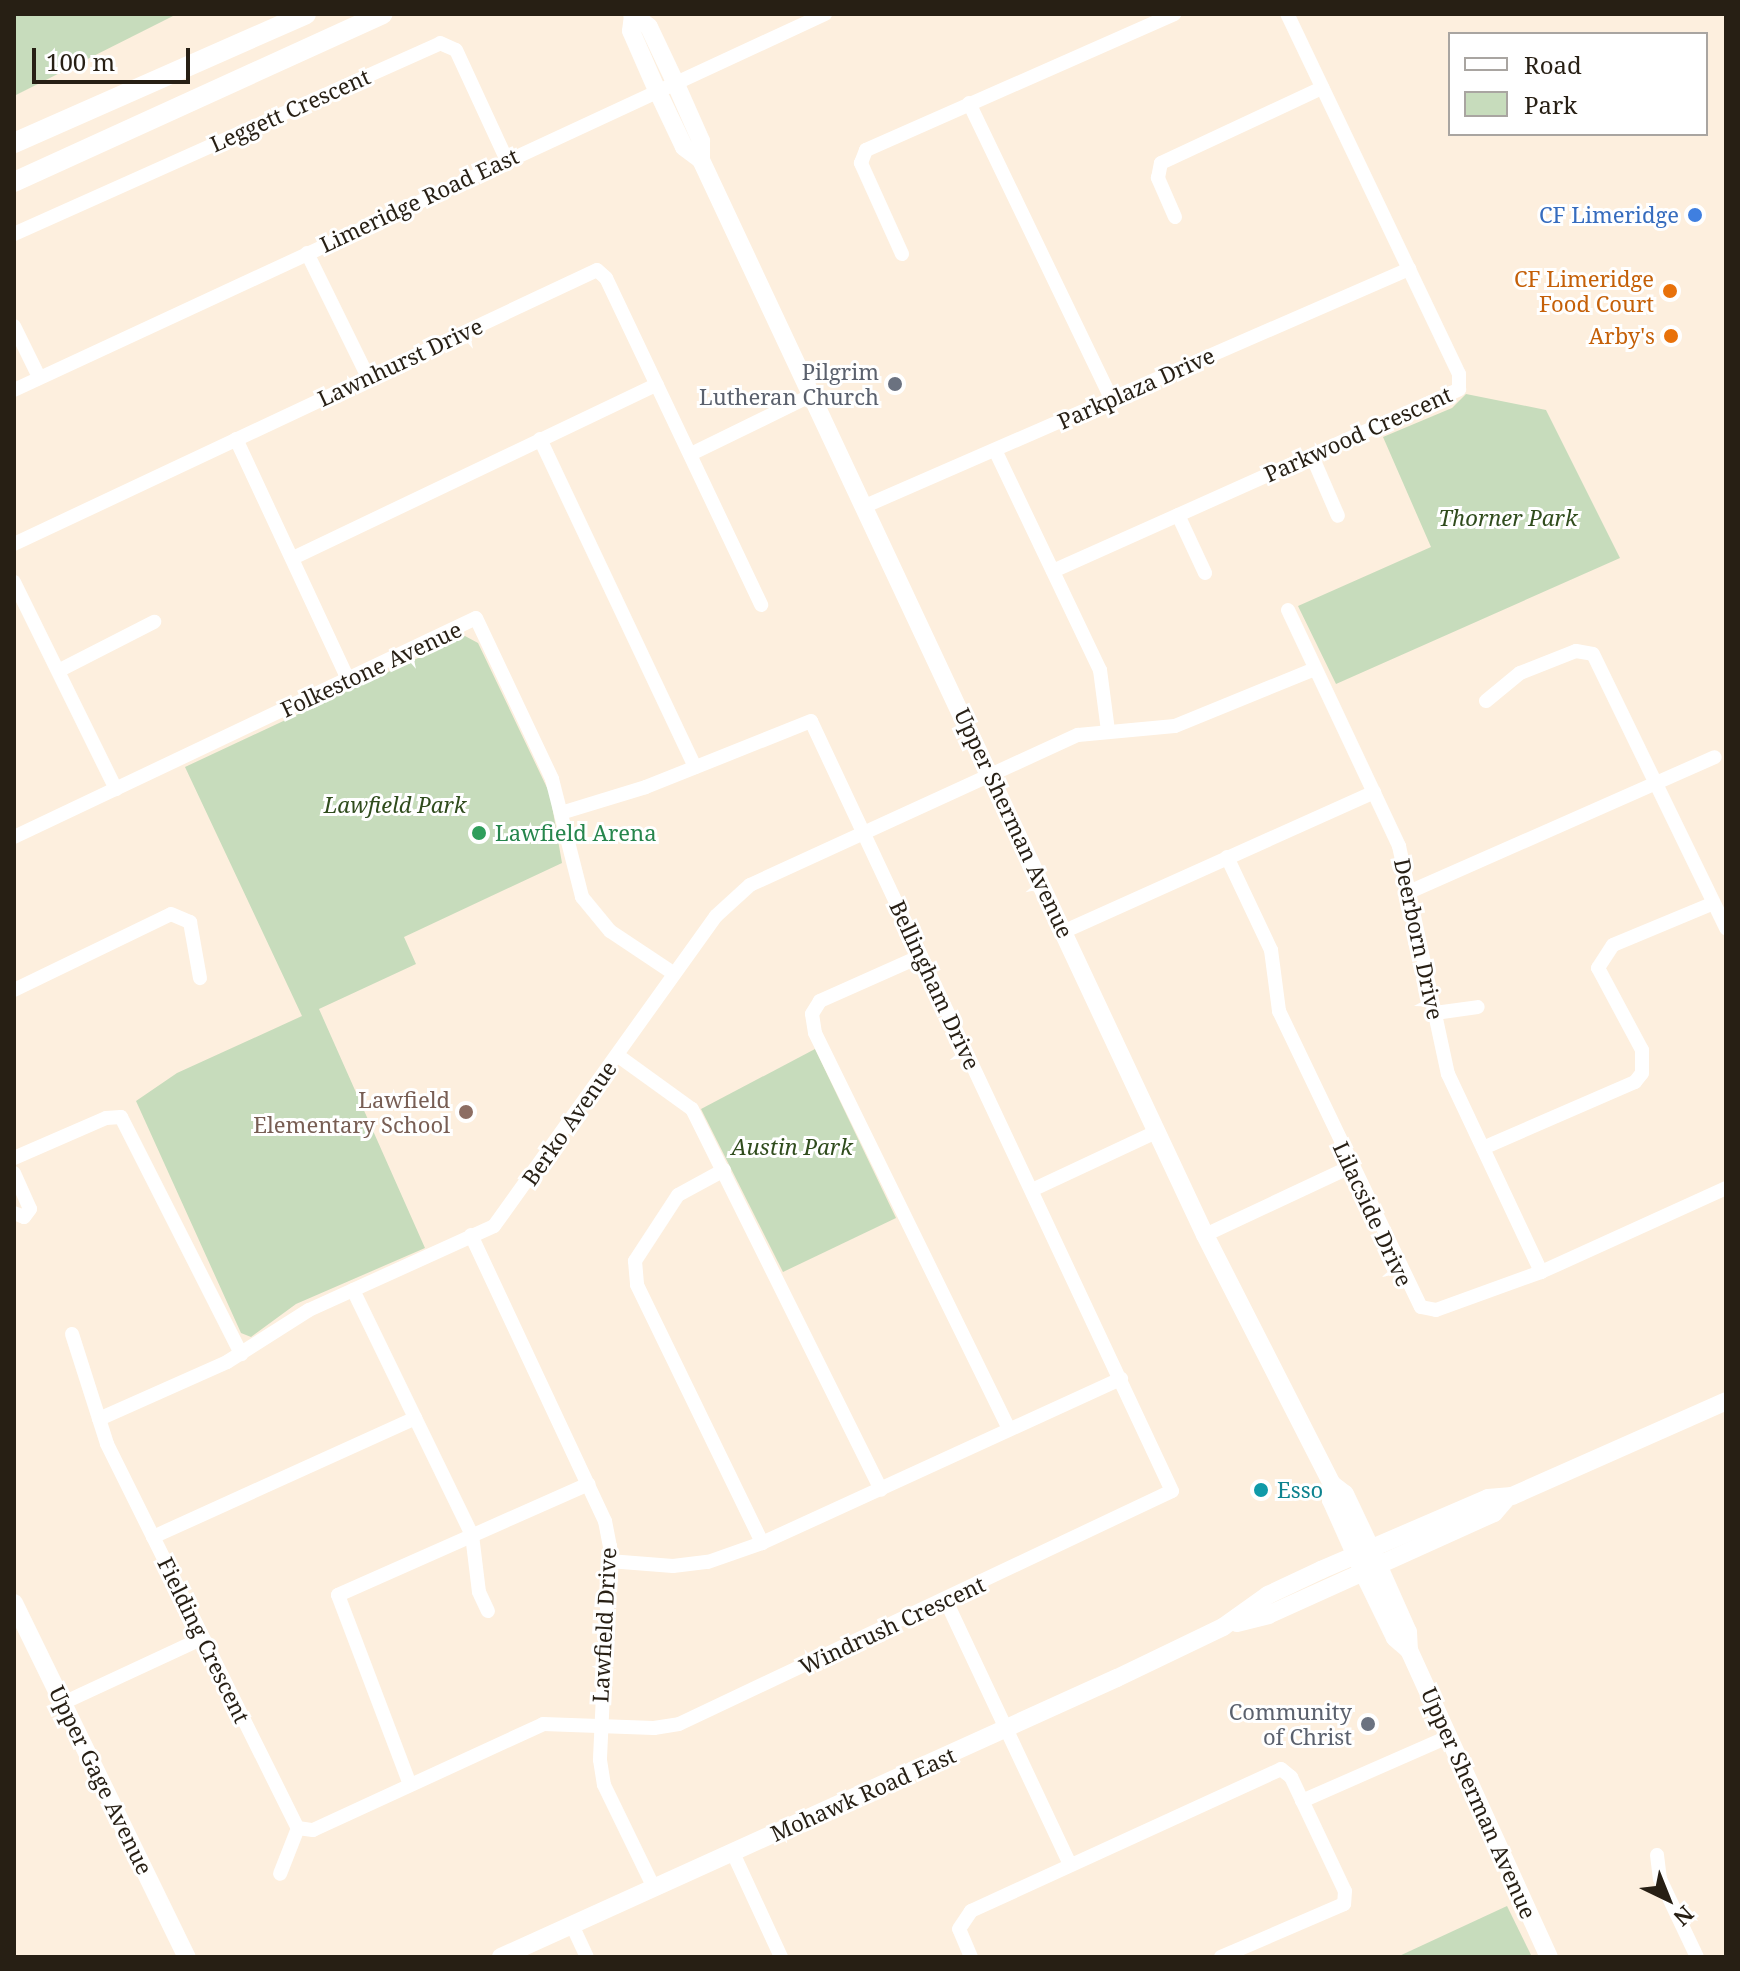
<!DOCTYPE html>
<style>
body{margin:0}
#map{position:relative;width:1740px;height:1971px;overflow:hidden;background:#fdefde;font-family:"Noto Serif",serif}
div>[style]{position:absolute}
.green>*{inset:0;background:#c7dcbc}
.minor>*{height:14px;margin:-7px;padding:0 7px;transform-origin:7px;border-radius:7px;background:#fff}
.major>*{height:18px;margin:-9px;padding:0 9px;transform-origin:9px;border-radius:9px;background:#fff}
.highway>*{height:20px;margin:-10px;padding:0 10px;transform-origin:10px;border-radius:10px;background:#fff}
.dots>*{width:22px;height:22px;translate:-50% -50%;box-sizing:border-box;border:4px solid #fff;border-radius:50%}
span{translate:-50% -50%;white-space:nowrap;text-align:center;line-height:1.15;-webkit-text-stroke:6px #fff;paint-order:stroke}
.street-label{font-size:22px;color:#271f14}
.shop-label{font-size:22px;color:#366cbe}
.right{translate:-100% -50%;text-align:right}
.food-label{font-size:22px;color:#c56008}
.worship-label{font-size:22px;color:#5b616d}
.park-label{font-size:22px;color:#304c1d;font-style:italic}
.leisure-label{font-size:22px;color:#27864d}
.left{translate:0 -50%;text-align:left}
.education-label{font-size:22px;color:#785e54}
.culture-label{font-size:22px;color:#0d838f}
.frame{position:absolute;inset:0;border:16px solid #271f14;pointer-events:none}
.legend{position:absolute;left:1448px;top:32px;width:260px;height:104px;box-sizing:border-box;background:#fff;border:2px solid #a9a5a1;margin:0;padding:10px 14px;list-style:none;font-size:24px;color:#271f14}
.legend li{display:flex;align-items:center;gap:16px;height:40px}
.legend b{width:40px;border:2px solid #a9a5a1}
.north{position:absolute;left:1628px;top:1859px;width:80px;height:80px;-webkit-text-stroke:6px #fff;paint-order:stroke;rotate:137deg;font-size:22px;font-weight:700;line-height:32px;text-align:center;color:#271f14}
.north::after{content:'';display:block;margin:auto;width:28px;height:36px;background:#271f14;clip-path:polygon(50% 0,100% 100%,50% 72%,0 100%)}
.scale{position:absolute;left:32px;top:48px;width:158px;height:36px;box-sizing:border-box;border:4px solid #271f14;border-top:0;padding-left:10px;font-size:24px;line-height:28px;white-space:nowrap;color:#271f14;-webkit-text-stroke:6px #fff;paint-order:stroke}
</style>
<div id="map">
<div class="green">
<i style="clip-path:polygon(14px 14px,177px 14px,14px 96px)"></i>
<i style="clip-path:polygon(1466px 394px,1546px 410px,1620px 558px,1336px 684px,1298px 606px,1431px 547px,1383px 437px,1452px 408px)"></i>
<i style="clip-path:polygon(465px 636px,478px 643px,550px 794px,562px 863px,404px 937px,416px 964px,319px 1009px,425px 1248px,296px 1304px,251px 1337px,241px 1333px,136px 1101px,177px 1073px,302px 1016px,185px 767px)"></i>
<i style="clip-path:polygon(815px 1049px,896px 1218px,783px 1272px,701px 1109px)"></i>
<i style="clip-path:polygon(1507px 1906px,1532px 1957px,1397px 1957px)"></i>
</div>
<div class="minor">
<i style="left:969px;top:103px;width:327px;rotate:64.3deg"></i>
<i style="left:1175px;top:217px;width:43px;rotate:-113.6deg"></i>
<i style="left:1158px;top:178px;width:15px;rotate:-79deg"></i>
<i style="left:1161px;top:163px;width:178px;rotate:-25deg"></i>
<i style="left:14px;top:234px;width:467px;rotate:-24.1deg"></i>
<i style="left:440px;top:43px;width:17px;rotate:24deg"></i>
<i style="left:456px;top:50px;width:119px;rotate:65.2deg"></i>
<i style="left:307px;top:253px;width:138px;rotate:63.8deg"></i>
<i style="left:902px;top:254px;width:100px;rotate:-114.3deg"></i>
<i style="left:861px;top:163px;width:14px;rotate:-69deg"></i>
<i style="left:866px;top:150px;width:337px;rotate:-23.8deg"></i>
<i style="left:14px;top:326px;width:57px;rotate:63.9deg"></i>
<i style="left:14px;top:390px;width:894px;rotate:-24.87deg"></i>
<i style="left:236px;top:439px;width:265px;rotate:65deg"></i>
<i style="left:540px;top:439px;width:363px;rotate:64.7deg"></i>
<i style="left:995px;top:450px;width:244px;rotate:64.5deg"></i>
<i style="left:1100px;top:670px;width:62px;rotate:82.5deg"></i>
<i style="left:691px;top:454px;width:135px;rotate:-26deg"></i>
<i style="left:1312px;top:456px;width:65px;rotate:66.6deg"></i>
<i style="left:863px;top:507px;width:596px;rotate:-23.55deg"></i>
<i style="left:1178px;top:515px;width:64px;rotate:65deg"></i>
<i style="left:14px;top:544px;width:644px;rotate:-25.17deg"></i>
<i style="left:597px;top:270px;width:12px;rotate:42deg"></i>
<i style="left:606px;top:278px;width:362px;rotate:64.6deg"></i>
<i style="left:293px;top:558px;width:403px;rotate:-25.5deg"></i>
<i style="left:1053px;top:571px;width:445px;rotate:-24.1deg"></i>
<i style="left:1459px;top:389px;width:15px;rotate:-90deg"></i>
<i style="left:1459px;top:374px;width:399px;rotate:-115.5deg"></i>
<i style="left:14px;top:582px;width:231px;rotate:63.8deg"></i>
<i style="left:1288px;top:610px;width:261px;rotate:64.8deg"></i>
<i style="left:1399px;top:846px;width:233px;rotate:77.9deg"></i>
<i style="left:1448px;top:1074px;width:219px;rotate:64.8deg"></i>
<i style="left:60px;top:670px;width:106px;rotate:-27.1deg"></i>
<i style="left:1486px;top:701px;width:44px;rotate:-39.5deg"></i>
<i style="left:1520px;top:673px;width:60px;rotate:-21.4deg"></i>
<i style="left:1576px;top:651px;width:17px;rotate:10deg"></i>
<i style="left:1593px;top:654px;width:305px;rotate:64.1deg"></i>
<i style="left:14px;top:837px;width:511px;rotate:-25.36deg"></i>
<i style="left:476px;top:618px;width:178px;rotate:64.7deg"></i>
<i style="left:552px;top:779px;width:122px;rotate:75.7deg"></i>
<i style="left:582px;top:897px;width:44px;rotate:50.5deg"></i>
<i style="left:610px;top:931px;width:76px;rotate:33.7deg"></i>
<i style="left:1227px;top:857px;width:103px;rotate:64.7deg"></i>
<i style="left:1271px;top:950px;width:62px;rotate:82.5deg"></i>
<i style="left:1279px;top:1011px;width:328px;rotate:64.4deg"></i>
<i style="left:1421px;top:1307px;width:15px;rotate:11deg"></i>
<i style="left:1436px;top:1310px;width:112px;rotate:-19.9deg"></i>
<i style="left:1541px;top:1272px;width:203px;rotate:-24.4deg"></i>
<i style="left:1409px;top:892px;width:334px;rotate:-23.8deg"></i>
<i style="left:1065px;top:931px;width:339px;rotate:-24.2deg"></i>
<i style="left:921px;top:956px;width:111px;rotate:156deg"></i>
<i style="left:820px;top:1001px;width:15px;rotate:122deg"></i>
<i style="left:812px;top:1014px;width:19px;rotate:81deg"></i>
<i style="left:815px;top:1033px;width:441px;rotate:63.9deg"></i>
<i style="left:14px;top:990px;width:174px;rotate:-25.8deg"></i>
<i style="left:171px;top:914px;width:21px;rotate:23deg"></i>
<i style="left:190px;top:922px;width:57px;rotate:79.9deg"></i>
<i style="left:1435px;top:1013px;width:43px;rotate:-7.9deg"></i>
<i style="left:617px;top:1055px;width:92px;rotate:35.8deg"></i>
<i style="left:692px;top:1109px;width:425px;rotate:63.6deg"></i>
<i style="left:1483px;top:1148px;width:166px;rotate:-23.5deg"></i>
<i style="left:1635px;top:1082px;width:11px;rotate:-52deg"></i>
<i style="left:1642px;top:1073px;width:23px;rotate:-90deg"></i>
<i style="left:1642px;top:1050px;width:93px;rotate:-118.2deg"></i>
<i style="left:1598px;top:968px;width:27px;rotate:-57deg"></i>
<i style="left:1613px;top:945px;width:109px;rotate:-22.6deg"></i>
<i style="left:14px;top:1158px;width:100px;rotate:-23.5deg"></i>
<i style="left:106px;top:1118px;width:15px;rotate:-4deg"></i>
<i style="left:121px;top:1117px;width:266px;rotate:63.1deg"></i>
<i style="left:724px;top:1170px;width:52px;rotate:151.5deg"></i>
<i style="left:678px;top:1195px;width:79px;rotate:123.1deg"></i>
<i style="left:635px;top:1261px;width:24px;rotate:85deg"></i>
<i style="left:637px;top:1285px;width:287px;rotate:64.1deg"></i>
<i style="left:14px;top:1173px;width:39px;rotate:66deg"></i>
<i style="left:30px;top:1209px;width:10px;rotate:127deg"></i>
<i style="left:24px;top:1217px;width:11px;rotate:-158deg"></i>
<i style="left:1032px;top:1190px;width:139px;rotate:-25.1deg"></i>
<i style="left:471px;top:1235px;width:316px;rotate:64.9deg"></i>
<i style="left:605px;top:1521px;width:25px;rotate:79deg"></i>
<i style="left:610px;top:1546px;width:214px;rotate:92.7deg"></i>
<i style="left:600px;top:1760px;width:25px;rotate:81deg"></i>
<i style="left:604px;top:1785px;width:114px;rotate:64.1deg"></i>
<i style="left:1205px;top:1235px;width:160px;rotate:-25.1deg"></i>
<i style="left:353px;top:1290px;width:272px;rotate:64.1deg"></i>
<i style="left:472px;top:1535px;width:57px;rotate:83deg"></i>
<i style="left:479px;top:1592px;width:21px;rotate:65deg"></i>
<i style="left:72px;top:1334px;width:115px;rotate:72.3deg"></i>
<i style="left:107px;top:1444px;width:429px;rotate:63.6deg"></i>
<i style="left:298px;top:1828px;width:49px;rotate:111.4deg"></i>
<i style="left:99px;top:1419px;width:140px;rotate:-24deg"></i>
<i style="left:227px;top:1362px;width:97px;rotate:-32.4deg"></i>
<i style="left:309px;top:1310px;width:203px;rotate:-24.4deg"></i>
<i style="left:494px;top:1226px;width:381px;rotate:-54.4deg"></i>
<i style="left:716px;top:916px;width:46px;rotate:-42.4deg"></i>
<i style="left:750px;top:885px;width:361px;rotate:-24.6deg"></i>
<i style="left:1078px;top:735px;width:97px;rotate:-5.3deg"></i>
<i style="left:1175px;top:726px;width:151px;rotate:-22.2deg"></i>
<i style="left:153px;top:1537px;width:288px;rotate:-24.4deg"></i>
<i style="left:609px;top:1561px;width:64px;rotate:4.5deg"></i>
<i style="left:673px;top:1566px;width:35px;rotate:-7deg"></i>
<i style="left:708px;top:1562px;width:57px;rotate:-19.4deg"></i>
<i style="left:762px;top:1543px;width:395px;rotate:-24.6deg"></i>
<i style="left:946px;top:1601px;width:291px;rotate:64.8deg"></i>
<i style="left:63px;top:1703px;width:154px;rotate:-24.9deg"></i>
<i style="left:409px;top:1782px;width:200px;rotate:-110.8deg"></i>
<i style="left:338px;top:1595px;width:274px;rotate:-23.9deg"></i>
<i style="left:1302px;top:1801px;width:159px;rotate:-23.7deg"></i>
<i style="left:298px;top:1828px;width:15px;rotate:8deg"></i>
<i style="left:313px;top:1830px;width:253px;rotate:-24.7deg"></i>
<i style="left:543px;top:1724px;width:111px;rotate:2.1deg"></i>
<i style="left:654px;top:1728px;width:25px;rotate:-9deg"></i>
<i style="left:679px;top:1724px;width:545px;rotate:-25.3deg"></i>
<i style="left:1172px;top:1491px;width:850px;rotate:-115.12deg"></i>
<i style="left:811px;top:721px;width:178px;rotate:158.2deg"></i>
<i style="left:646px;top:787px;width:86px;rotate:163deg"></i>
<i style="left:733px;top:1853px;width:115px;rotate:65.2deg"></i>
<i style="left:1657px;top:1855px;width:24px;rotate:83deg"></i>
<i style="left:1660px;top:1879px;width:86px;rotate:64.6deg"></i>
<i style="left:572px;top:1925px;width:35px;rotate:65deg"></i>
<i style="left:971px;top:1957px;width:30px;rotate:-113deg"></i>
<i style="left:959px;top:1929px;width:22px;rotate:-56deg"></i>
<i style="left:971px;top:1911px;width:341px;rotate:-24.6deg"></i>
<i style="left:1281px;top:1769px;width:13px;rotate:39deg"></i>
<i style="left:1291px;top:1777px;width:126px;rotate:64.7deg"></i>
<i style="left:1345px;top:1891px;width:13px;rotate:94deg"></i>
<i style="left:1344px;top:1904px;width:134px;rotate:156.7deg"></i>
</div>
<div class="major">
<i style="left:632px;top:14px;width:21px;rotate:37deg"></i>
<i style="left:649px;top:27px;width:59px;rotate:64.7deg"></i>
<i style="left:674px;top:80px;width:67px;rotate:66.1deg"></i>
<i style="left:701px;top:141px;width:19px;rotate:90deg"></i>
<i style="left:701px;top:160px;width:1187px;rotate:64.88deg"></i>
<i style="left:1205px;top:1235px;width:280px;rotate:63deg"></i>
<i style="left:1332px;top:1484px;width:16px;rotate:38deg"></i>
<i style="left:1345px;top:1494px;width:61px;rotate:64.7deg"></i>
<i style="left:1371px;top:1549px;width:91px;rotate:66deg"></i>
<i style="left:1408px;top:1632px;width:18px;rotate:87deg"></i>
<i style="left:1409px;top:1650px;width:337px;rotate:65.5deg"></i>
<i style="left:633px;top:15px;width:16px;rotate:97deg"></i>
<i style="left:631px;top:31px;width:62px;rotate:66.3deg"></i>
<i style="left:656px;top:88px;width:65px;rotate:64.6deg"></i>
<i style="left:684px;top:147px;width:21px;rotate:37deg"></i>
<i style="left:1332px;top:1484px;width:16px;rotate:94deg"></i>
<i style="left:1331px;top:1500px;width:79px;rotate:66deg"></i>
<i style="left:1363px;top:1572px;width:73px;rotate:64.1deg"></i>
<i style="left:1395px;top:1638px;width:18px;rotate:41deg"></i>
<i style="left:14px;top:1603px;width:394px;rotate:64deg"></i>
<i style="left:1237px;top:1623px;width:32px;rotate:-14deg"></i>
<i style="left:1268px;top:1615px;width:248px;rotate:-24.3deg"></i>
<i style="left:1494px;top:1513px;width:20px;rotate:-49deg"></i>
<i style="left:501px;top:1957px;width:676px;rotate:-24.37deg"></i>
<i style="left:1117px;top:1678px;width:118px;rotate:-25.7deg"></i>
<i style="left:1223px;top:1627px;width:55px;rotate:-35.4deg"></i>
<i style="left:1268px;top:1595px;width:59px;rotate:-25.3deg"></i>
<i style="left:1321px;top:1570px;width:182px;rotate:-23.3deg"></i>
<i style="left:1488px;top:1498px;width:24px;rotate:-5deg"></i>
<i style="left:1512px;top:1496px;width:234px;rotate:-23.9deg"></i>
</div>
<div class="highway">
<i style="left:14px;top:143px;width:319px;rotate:-23.8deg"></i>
<i style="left:14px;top:182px;width:405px;rotate:-24.5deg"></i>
</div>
<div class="dots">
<i style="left:1695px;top:215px;background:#3f7fe0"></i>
<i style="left:1670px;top:291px;background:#e8710a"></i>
<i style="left:1671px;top:336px;background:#e8710a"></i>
<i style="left:895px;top:384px;background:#6b7280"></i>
<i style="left:479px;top:833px;background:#2e9e5b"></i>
<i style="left:466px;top:1112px;background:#8d6e63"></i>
<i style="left:1261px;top:1490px;background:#0f9aa8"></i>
<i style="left:1368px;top:1724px;background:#6b7280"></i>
</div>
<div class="street-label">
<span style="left:290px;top:110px;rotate:-24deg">Leggett Crescent</span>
<span style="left:419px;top:200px;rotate:-25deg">Limeridge Road East</span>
<span style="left:400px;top:362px;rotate:-25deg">Lawnhurst Drive</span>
<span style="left:1136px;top:388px;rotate:-24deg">Parkplaza Drive</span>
<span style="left:1358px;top:434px;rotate:-24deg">Parkwood Crescent</span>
<span style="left:371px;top:669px;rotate:-25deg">Folkestone Avenue</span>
<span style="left:1014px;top:823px;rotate:65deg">Upper Sherman Avenue</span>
<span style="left:1419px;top:939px;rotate:78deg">Deerborn Drive</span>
<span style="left:935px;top:985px;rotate:65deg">Bellingham Drive</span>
<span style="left:569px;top:1123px;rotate:-55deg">Berko Avenue</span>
<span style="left:1373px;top:1214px;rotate:65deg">Lilacside Drive</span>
<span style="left:604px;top:1625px;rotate:-87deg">Lawfield Drive</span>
<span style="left:892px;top:1625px;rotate:-25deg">Windrush Crescent</span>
<span style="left:204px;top:1640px;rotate:64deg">Fielding Crescent</span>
<span style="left:101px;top:1780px;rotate:64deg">Upper Gage Avenue</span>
<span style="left:863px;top:1794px;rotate:-24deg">Mohawk Road East</span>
<span style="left:1479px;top:1803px;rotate:66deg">Upper Sherman Avenue</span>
</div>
<div class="shop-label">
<span class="right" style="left:1679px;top:215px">CF Limeridge</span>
</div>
<div class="food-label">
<span class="right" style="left:1654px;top:291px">CF Limeridge<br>Food Court</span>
<span class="right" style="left:1655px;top:336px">Arby's</span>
</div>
<div class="worship-label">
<span class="right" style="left:879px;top:384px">Pilgrim<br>Lutheran Church</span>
<span class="right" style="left:1352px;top:1724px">Community<br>of Christ</span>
</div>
<div class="park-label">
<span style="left:1508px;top:518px">Thorner Park</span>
<span style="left:395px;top:805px">Lawfield Park</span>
<span style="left:792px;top:1147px">Austin Park</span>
</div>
<div class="leisure-label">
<span class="left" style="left:495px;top:833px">Lawfield Arena</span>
</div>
<div class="education-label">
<span class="right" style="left:450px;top:1112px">Lawfield<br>Elementary School</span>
</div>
<div class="culture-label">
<span class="left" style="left:1277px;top:1490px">Esso</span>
</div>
<div class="frame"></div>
<ul class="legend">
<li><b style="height:10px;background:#fff"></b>Road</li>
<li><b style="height:22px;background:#c7dcbc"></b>Park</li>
</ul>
<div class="north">N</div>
<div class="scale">100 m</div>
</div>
